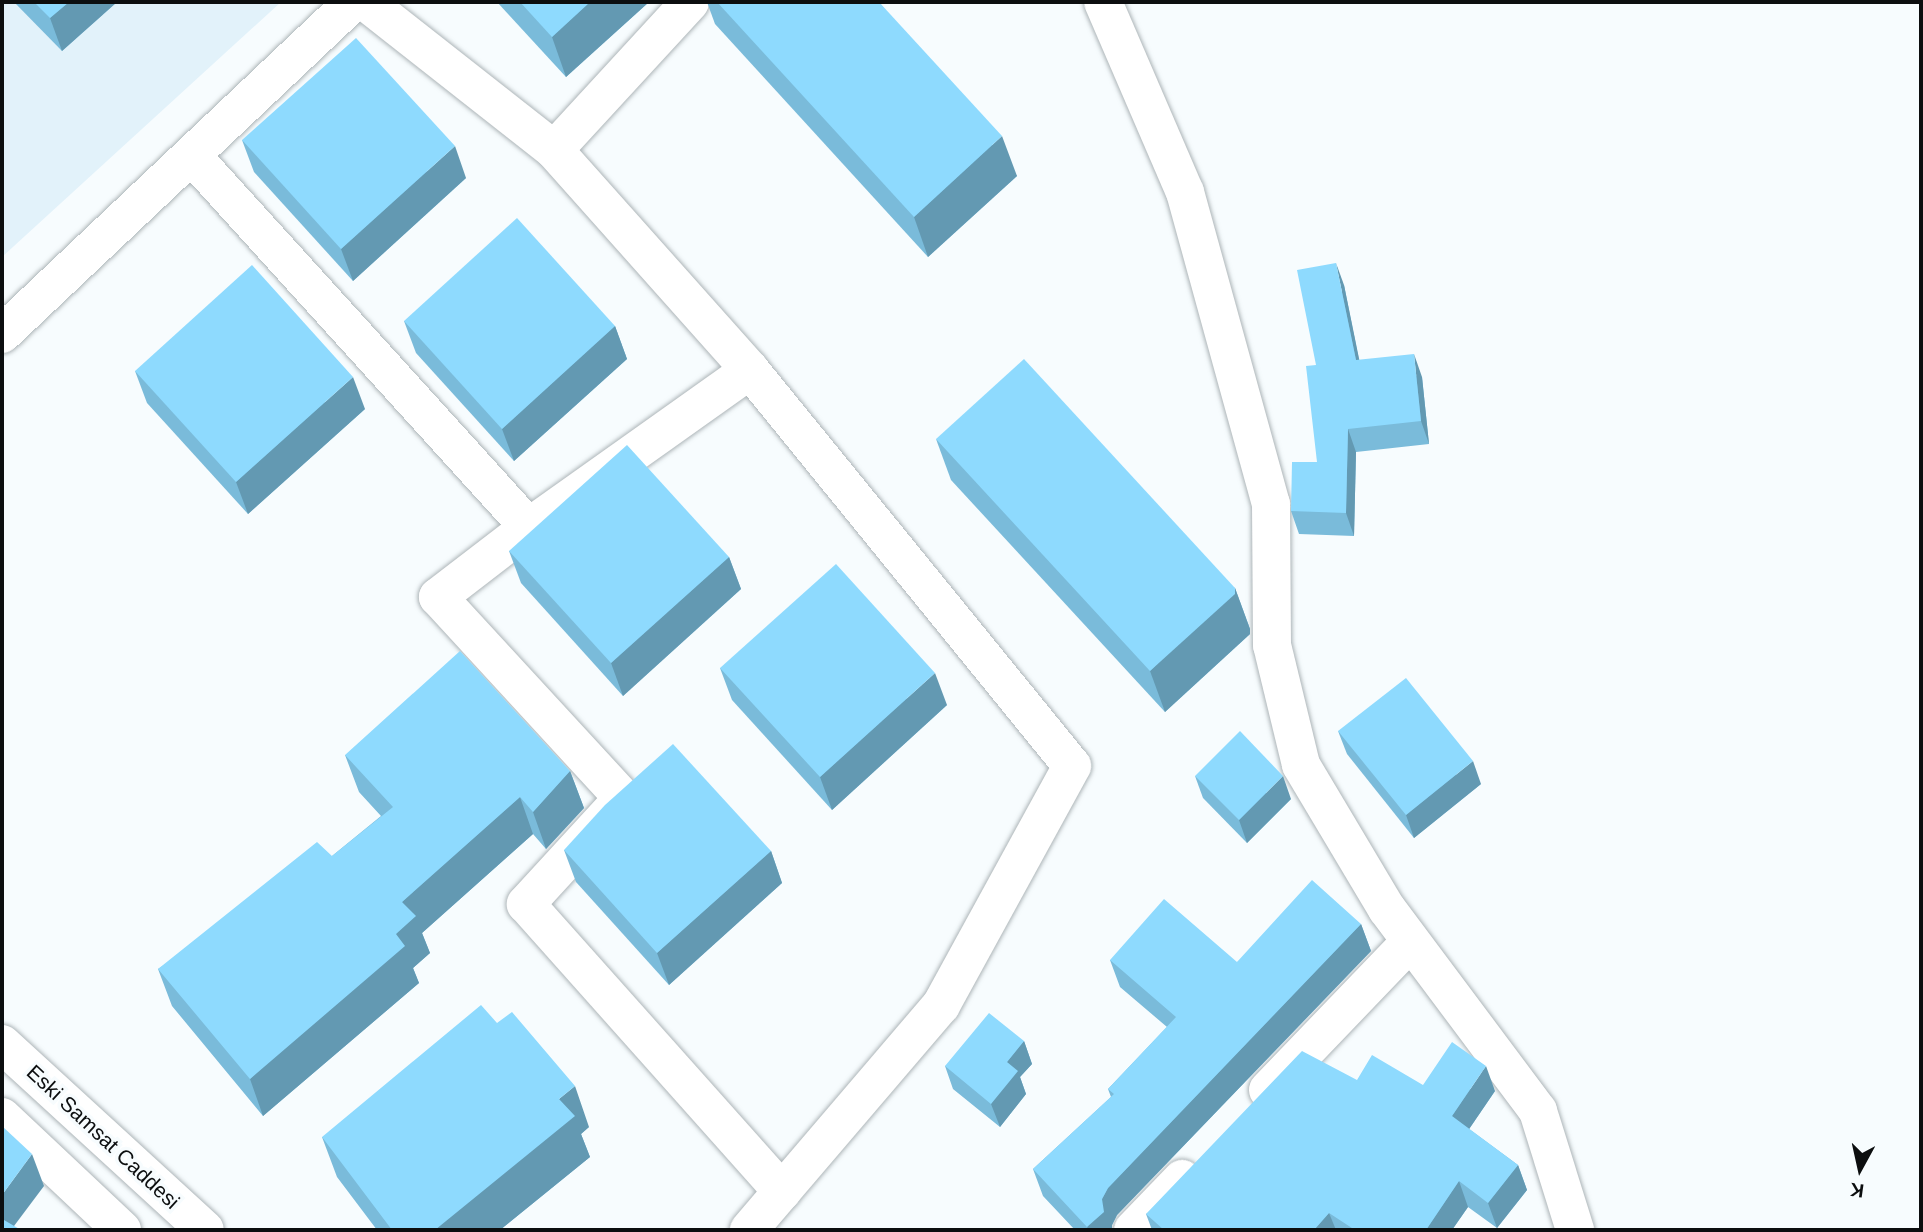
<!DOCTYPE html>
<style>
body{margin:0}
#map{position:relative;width:1923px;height:1232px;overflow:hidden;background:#f7fcfe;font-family:Arial,sans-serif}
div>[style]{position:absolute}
.built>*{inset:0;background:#e2f2fa}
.roads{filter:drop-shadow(0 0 2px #adb5b8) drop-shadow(0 0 2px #adb5b8)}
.minor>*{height:38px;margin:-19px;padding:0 19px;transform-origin:19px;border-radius:19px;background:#fff}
.tertiary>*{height:38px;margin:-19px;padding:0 19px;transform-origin:19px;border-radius:19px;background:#fff}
.wall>*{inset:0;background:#7abbda}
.shaded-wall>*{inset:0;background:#6399b2}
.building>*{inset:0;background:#8edafe}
span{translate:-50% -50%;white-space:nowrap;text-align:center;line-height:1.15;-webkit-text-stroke:7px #f7fcfe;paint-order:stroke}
.street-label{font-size:21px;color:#0c0e0f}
.frame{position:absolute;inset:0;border:4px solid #0c0e0f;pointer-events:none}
.north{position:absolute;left:1825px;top:1134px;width:70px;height:70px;-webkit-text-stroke:5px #f7fcfe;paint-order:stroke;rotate:188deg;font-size:19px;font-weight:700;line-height:28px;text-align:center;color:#0c0e0f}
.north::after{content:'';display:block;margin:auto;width:24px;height:32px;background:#0c0e0f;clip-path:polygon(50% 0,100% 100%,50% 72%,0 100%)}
</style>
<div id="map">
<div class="built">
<i style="clip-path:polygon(2px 2px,281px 2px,2px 257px)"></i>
</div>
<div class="roads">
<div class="minor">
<i style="left:366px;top:2px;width:239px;rotate:38.2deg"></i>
<i style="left:554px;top:150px;width:295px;rotate:48.3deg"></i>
<i style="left:750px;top:370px;width:510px;rotate:50.88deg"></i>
<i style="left:1072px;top:766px;width:273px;rotate:118.7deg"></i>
<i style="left:941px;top:1005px;width:296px;rotate:130.5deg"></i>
<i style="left:1103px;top:2px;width:207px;rotate:66.7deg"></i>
<i style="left:1185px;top:192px;width:324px;rotate:74.6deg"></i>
<i style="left:1271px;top:504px;width:141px;rotate:89.6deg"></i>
<i style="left:1272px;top:645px;width:123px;rotate:76.4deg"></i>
<i style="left:1301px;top:765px;width:168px;rotate:59.2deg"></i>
<i style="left:1387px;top:909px;width:252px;rotate:53.2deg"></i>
<i style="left:1538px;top:1111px;width:125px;rotate:72.7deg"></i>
<i style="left:554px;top:150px;width:201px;rotate:-47.4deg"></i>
<i style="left:193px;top:157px;width:500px;rotate:47.8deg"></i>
<i style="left:2px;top:334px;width:483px;rotate:-43.4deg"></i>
<i style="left:750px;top:370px;width:271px;rotate:144.6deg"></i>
<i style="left:529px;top:527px;width:115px;rotate:142.4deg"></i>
<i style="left:438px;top:597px;width:273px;rotate:47.4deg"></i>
<i style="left:623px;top:798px;width:144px;rotate:132.5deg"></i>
<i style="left:526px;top:904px;width:385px;rotate:48.3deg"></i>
<i style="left:1268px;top:1090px;width:205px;rotate:-46.2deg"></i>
<i style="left:1133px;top:1230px;width:71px;rotate:-46.1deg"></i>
</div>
<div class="tertiary">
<i style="left:2px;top:1044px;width:275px;rotate:42.5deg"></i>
<i style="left:2px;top:1117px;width:165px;rotate:43.3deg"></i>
</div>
</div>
<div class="wall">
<i style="clip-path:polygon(14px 2px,117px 2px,62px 51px)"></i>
<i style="clip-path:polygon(497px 2px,649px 2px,566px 77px)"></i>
<i style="clip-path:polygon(707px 2px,879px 2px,1017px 176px,928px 257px,715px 24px)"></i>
<i style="clip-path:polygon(242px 140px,466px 178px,353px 281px,254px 172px)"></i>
<i style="clip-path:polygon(1344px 285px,1359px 360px,1422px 377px,1429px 444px,1356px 452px,1354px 536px,1299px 534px,1291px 511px,1317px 462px,1316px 365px)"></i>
<i style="clip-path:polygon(404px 321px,615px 326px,627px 359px,514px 461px,416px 353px)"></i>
<i style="clip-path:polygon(135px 371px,365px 409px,248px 514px,147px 403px)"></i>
<i style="clip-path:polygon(936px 439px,1235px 588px,1250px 629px,1250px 634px,1165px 712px,951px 480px)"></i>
<i style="clip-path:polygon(509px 551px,729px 557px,741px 589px,623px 696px,521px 583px)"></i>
<i style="clip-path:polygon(720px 668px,947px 705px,832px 810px,732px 700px)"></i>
<i style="clip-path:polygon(1338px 731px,1481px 784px,1414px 838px,1347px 754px)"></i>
<i style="clip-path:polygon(345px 755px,570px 771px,584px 808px,546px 849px,533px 834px,422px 933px,430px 953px,413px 968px,419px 983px,263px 1116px,172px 1006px,158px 969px,332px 856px,381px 816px,359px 792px)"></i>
<i style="clip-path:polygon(1195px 776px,1291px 799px,1247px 843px,1203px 798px)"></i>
<i style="clip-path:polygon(564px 850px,771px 851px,782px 883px,669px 985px,576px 882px)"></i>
<i style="clip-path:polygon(1361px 924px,1371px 951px,1117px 1215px,1112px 1225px,1112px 1230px,1075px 1230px,1043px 1196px,1033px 1169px,1111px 1097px,1108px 1089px,1167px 1027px,1120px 987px,1110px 960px,1237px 962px)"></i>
<i style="clip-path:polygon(1024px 1041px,1032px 1064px,1020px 1077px,1026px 1094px,1000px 1127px,953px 1089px,945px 1066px)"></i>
<i style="clip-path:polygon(1357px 1080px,1495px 1091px,1469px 1129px,1518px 1165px,1527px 1190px,1497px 1228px,1468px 1207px,1452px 1230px,1152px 1230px,1146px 1214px)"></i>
<i style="clip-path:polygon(589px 1127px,581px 1134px,590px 1157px,500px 1230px,377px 1230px,337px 1177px,322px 1137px)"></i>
</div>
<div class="shaded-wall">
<i style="clip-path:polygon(69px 2px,117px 2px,62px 51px,50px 18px)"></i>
<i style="clip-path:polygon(590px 2px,649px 2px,566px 77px,552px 37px)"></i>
<i style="clip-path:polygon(1002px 136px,1017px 176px,928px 257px,914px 217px)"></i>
<i style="clip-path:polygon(455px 146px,466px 178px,353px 281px,341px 249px)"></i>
<i style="clip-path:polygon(1336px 263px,1344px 285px,1364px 383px,1356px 360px)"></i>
<i style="clip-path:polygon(615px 326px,627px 359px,514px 461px,502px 429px)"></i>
<i style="clip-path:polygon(1414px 354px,1422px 377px,1429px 444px,1421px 421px)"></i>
<i style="clip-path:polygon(353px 377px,365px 409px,248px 514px,236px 482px)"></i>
<i style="clip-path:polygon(1348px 429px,1356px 452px,1354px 536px,1346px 513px)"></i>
<i style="clip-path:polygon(729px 557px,741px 589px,623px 696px,611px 663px)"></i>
<i style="clip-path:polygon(1235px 588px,1250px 629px,1250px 634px,1165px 712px,1150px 671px)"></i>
<i style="clip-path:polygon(935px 673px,947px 705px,832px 810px,820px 777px)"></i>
<i style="clip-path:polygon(1473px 761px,1481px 784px,1414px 838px,1406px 815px)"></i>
<i style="clip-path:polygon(570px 771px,584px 808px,546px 849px,533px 812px)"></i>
<i style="clip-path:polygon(1283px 776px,1291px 799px,1247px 843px,1239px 820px)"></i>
<i style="clip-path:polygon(520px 797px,533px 834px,422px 933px,430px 953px,413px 968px,419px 983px,263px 1116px,250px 1079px,396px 934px,402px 902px)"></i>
<i style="clip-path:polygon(771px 851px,782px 883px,669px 985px,657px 953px)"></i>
<i style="clip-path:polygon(1361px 924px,1371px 951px,1117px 1215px,1112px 1225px,1112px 1230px,1089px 1230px,1087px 1227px,1108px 1188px)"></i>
<i style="clip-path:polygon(1024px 1041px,1032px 1064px,1020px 1077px,1026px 1094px,1000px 1127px,991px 1104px,1007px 1062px)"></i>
<i style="clip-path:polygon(1486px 1066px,1495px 1091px,1461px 1141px,1452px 1116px)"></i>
<i style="clip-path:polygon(575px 1086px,589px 1127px,581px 1134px,590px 1157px,500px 1230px,435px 1230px,559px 1099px)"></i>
<i style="clip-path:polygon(32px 1154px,44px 1186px,11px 1230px,6px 1230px,2px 1218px,2px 1195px)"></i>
<i style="clip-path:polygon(1518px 1165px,1527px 1190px,1497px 1228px,1488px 1203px)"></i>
<i style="clip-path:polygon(1459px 1181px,1468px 1207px,1452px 1230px,1426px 1230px)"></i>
<i style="clip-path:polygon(1329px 1213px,1336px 1230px,1314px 1230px)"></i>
</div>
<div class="building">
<i style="clip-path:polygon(34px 2px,69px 2px,50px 18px)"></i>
<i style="clip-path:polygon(520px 2px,590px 2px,552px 37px)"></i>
<i style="clip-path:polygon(717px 2px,879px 2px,1002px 136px,914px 217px)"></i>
<i style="clip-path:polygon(356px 38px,455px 146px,341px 249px,242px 140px)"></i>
<i style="clip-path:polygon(517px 218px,615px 326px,502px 429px,404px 321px)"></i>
<i style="clip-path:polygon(1336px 263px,1356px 360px,1414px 354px,1421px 421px,1348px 429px,1346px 513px,1291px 511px,1292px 462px,1317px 462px,1306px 366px,1316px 365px,1297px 270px)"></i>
<i style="clip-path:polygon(252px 265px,353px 377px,236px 482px,135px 371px)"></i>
<i style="clip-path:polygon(1024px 359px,1235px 588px,1235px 594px,1150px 671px,936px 439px)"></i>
<i style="clip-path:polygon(627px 445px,729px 557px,611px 663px,509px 551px)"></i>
<i style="clip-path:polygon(836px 564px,935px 673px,820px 777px,720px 668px)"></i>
<i style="clip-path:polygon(460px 651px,570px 771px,533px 812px,520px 797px,402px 902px,416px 916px,396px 934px,405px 946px,250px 1079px,158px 969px,317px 842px,332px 856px,393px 807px,345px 755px)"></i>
<i style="clip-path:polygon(1406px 678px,1473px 761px,1406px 815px,1338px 731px)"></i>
<i style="clip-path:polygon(1240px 731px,1283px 776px,1239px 820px,1195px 776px)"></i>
<i style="clip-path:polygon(673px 744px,771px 851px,657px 953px,564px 850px,605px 805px)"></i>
<i style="clip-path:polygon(1312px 880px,1361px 924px,1108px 1188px,1102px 1199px,1104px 1212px,1087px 1227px,1033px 1169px,1114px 1094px,1108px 1089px,1176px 1017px,1110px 960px,1164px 899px,1237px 962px)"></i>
<i style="clip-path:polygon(481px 1005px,497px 1023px,512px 1012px,575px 1086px,559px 1099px,575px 1116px,435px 1230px,392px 1230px,322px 1137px)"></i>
<i style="clip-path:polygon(989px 1013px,1024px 1041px,1007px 1062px,1018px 1071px,991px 1104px,945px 1066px)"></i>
<i style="clip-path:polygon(1452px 1042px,1486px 1066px,1452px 1116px,1518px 1165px,1488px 1203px,1459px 1181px,1426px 1230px,1355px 1230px,1329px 1213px,1314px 1230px,1164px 1230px,1146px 1214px,1302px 1051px,1357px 1080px,1372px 1055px,1423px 1085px)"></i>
<i style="clip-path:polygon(2px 1126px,32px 1154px,2px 1195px)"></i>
<i style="clip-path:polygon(4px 1220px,21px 1230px,2px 1230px,2px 1224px)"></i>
</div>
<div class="street-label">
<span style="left:103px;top:1137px;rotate:43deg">Eski Samsat Caddesi</span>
</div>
<div class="frame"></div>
<div class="north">K</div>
</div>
